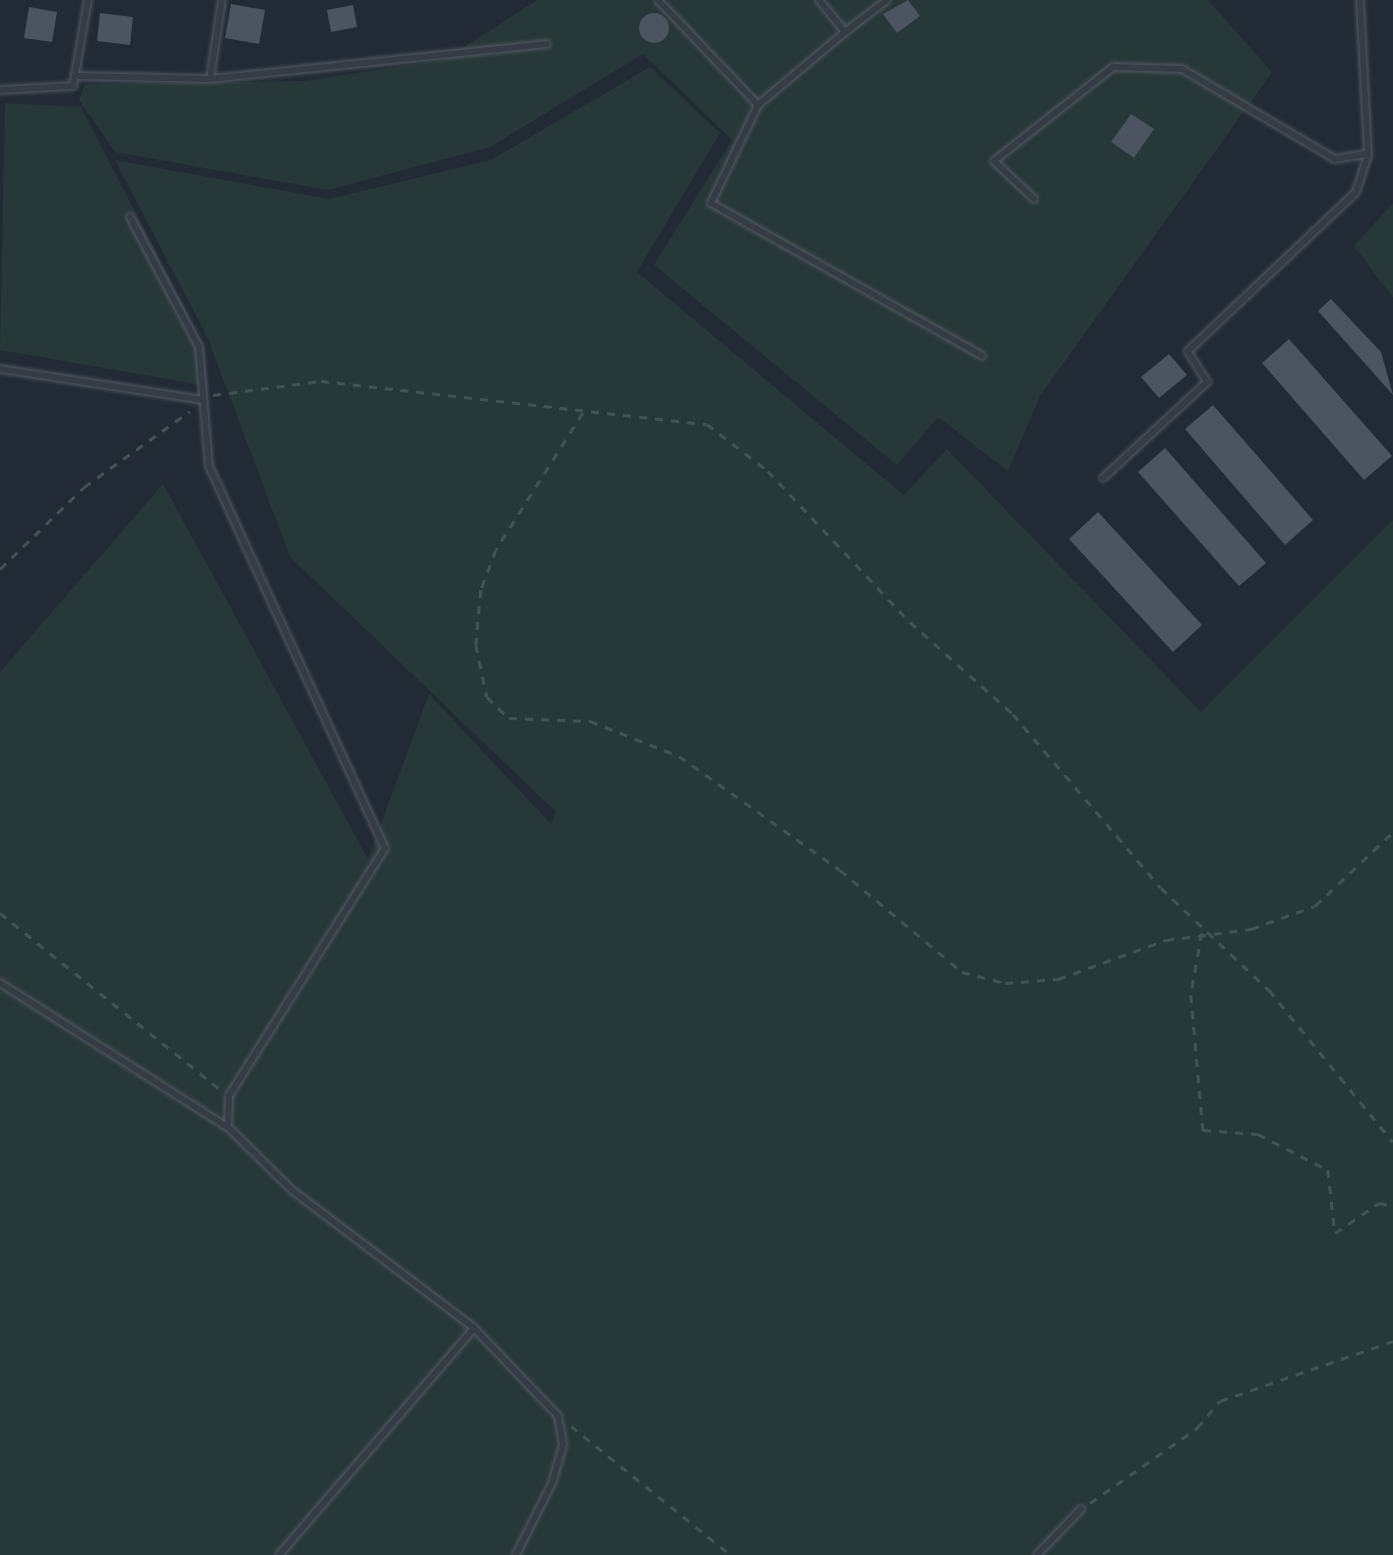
<!DOCTYPE html>
<style>
body{margin:0}
#map{position:relative;width:1393px;height:1555px;overflow:hidden;background:#222a35;font-family:"Roboto Condensed",sans-serif}
div>[style]{position:absolute}
.green>*{inset:0;background:#273838}
.building>*{inset:0;background:#4b5460}
.round{border-radius:50%}
.path>*{height:2.5px;margin-top:-1.25px;transform-origin:0;background:repeating-linear-gradient(90deg,#435355 0 8px,transparent 0 16px)}
.roads{filter:drop-shadow(0 0 2px #535a63) drop-shadow(0 0 2px #535a63)}
.service>*{height:6px;margin:-3px;padding:0 3px;transform-origin:3px;border-radius:3px;background:#353c45}
span{translate:-50% -50%;white-space:nowrap;text-align:center;line-height:1.15;-webkit-text-stroke:10px #1b212a;paint-order:stroke}
</style>
<div id="map">
<div class="green">
<i style="clip-path:polygon(537px 0,1208px 0,1272px 72px,1040px 396px,1008px 471px,938px 417px,897px 465px,654px 265px,732px 140px,643px 54px,490px 147px,328px 190px,115px 152px,79px 100px,85px 84px,303px 81px,444px 60px)"></i>
<i style="clip-path:polygon(650px 67px,720px 133px,637px 272px,904px 495px,947px 449px,1201px 712px,1393px 520px,1393px 1555px,0 1555px,0 672px,163px 484px,368px 859px,429px 694px,551px 824px,556px 812px,290px 557px,208px 339px,115px 160px,329px 199px,491px 160px)"></i>
<i style="clip-path:polygon(5px 103px,81px 107px,203px 344px,208px 386px,0 350px)"></i>
<i style="clip-path:polygon(1393px 203px,1393px 298px,1354px 246px)"></i>
</div>
<div class="building">
<i style="clip-path:polygon(908px 0,920px 16px,897px 33px,883px 14px)"></i>
<i style="clip-path:polygon(231px 4px,265px 10px,259px 44px,225px 38px)"></i>
<i style="clip-path:polygon(353px 5px,357px 27px,331px 32px,327px 10px)"></i>
<i style="clip-path:polygon(29px 7px,57px 12px,52px 42px,24px 38px)"></i>
<i style="clip-path:polygon(100px 13px,133px 17px,130px 45px,97px 41px)"></i>
<i class="round" style="left:639px;top:13px;width:30px;height:30px"></i>
<i style="clip-path:polygon(1131px 114px,1154px 129px,1134px 158px,1111px 142px)"></i>
<i style="clip-path:polygon(1331px 299px,1381px 352px,1393px 395px,1318px 311px)"></i>
<i style="clip-path:polygon(1289px 339px,1392px 456px,1364px 480px,1262px 363px)"></i>
<i style="clip-path:polygon(1169px 354px,1187px 375px,1159px 398px,1141px 377px)"></i>
<i style="clip-path:polygon(1213px 405px,1313px 520px,1285px 545px,1185px 429px)"></i>
<i style="clip-path:polygon(1165px 448px,1266px 563px,1239px 586px,1138px 472px)"></i>
<i style="clip-path:polygon(1098px 512px,1202px 625px,1173px 652px,1069px 539px)"></i>
</div>
<div class="path">
<i style="left:213px;top:395px;width:109px;rotate:-7.4deg"></i>
<i style="left:321px;top:381px;width:388px;rotate:6.4deg"></i>
<i style="left:707px;top:424px;width:77px;rotate:37.6deg"></i>
<i style="left:768px;top:471px;width:207px;rotate:46.8deg"></i>
<i style="left:910px;top:622px;width:138px;rotate:41.8deg"></i>
<i style="left:1013px;top:714px;width:228px;rotate:49.6deg"></i>
<i style="left:1161px;top:888px;width:149px;rotate:43.4deg"></i>
<i style="left:1269px;top:990px;width:196px;rotate:50.8deg"></i>
<i style="left:583px;top:413px;width:162px;rotate:122.4deg"></i>
<i style="left:496px;top:550px;width:43px;rotate:110.6deg"></i>
<i style="left:481px;top:590px;width:55px;rotate:95.2deg"></i>
<i style="left:476px;top:645px;width:53px;rotate:78.1deg"></i>
<i style="left:487px;top:697px;width:30px;rotate:44deg"></i>
<i style="left:509px;top:718px;width:81px;rotate:2.1deg"></i>
<i style="left:590px;top:721px;width:96px;rotate:21.5deg"></i>
<i style="left:679px;top:756px;width:197px;rotate:35.3deg"></i>
<i style="left:840px;top:870px;width:159px;rotate:39.9deg"></i>
<i style="left:962px;top:972px;width:44px;rotate:14.3deg"></i>
<i style="left:1005px;top:983px;width:53px;rotate:-4.3deg"></i>
<i style="left:1058px;top:979px;width:115px;rotate:-19.9deg"></i>
<i style="left:1166px;top:940px;width:86px;rotate:-7.4deg"></i>
<i style="left:1251px;top:929px;width:68px;rotate:-19.8deg"></i>
<i style="left:1315px;top:906px;width:108px;rotate:-43.5deg"></i>
<i style="left:0;top:569px;width:117px;rotate:-44.3deg"></i>
<i style="left:84px;top:487px;width:130px;rotate:-35.6deg"></i>
<i style="left:0;top:913px;width:283px;rotate:38.7deg"></i>
<i style="left:1202px;top:933px;width:63px;rotate:100.1deg"></i>
<i style="left:1191px;top:995px;width:136px;rotate:84.9deg"></i>
<i style="left:1203px;top:1130px;width:55px;rotate:4.2deg"></i>
<i style="left:1258px;top:1134px;width:79px;rotate:27.2deg"></i>
<i style="left:1328px;top:1170px;width:63px;rotate:83.7deg"></i>
<i style="left:1335px;top:1233px;width:53px;rotate:-34.3deg"></i>
<i style="left:1379px;top:1203px;width:14px;rotate:12deg"></i>
<i style="left:571px;top:1426px;width:206px;rotate:38.9deg"></i>
<i style="left:1090px;top:1503px;width:131px;rotate:-35deg"></i>
<i style="left:1197px;top:1428px;width:35px;rotate:-50deg"></i>
<i style="left:1220px;top:1401px;width:183px;rotate:-19.1deg"></i>
</div>
<div class="roads">
<div class="service">
<i style="left:658px;top:0;width:145px;rotate:46.4deg"></i>
<i style="left:758px;top:105px;width:109px;rotate:115.6deg"></i>
<i style="left:711px;top:203px;width:311px;rotate:29.4deg"></i>
<i style="left:845px;top:32px;width:53px;rotate:-37.3deg"></i>
<i style="left:79px;top:76px;width:131px;rotate:1.3deg"></i>
<i style="left:210px;top:79px;width:80px;rotate:-81.4deg"></i>
<i style="left:210px;top:79px;width:339px;rotate:-5.9deg"></i>
<i style="left:0;top:90px;width:73px;rotate:-3.1deg"></i>
<i style="left:73px;top:86px;width:87px;rotate:-80.1deg"></i>
<i style="left:758px;top:105px;width:114px;rotate:-40deg"></i>
<i style="left:845px;top:32px;width:41px;rotate:-129.1deg"></i>
<i style="left:1034px;top:199px;width:55px;rotate:-136.5deg"></i>
<i style="left:994px;top:161px;width:152px;rotate:-38.3deg"></i>
<i style="left:1113px;top:67px;width:69px;rotate:1.7deg"></i>
<i style="left:1182px;top:69px;width:178px;rotate:30.5deg"></i>
<i style="left:1335px;top:159px;width:33px;rotate:-9deg"></i>
<i style="left:130px;top:217px;width:147px;rotate:62deg"></i>
<i style="left:199px;top:347px;width:119px;rotate:85.2deg"></i>
<i style="left:209px;top:466px;width:421px;rotate:65.3deg"></i>
<i style="left:385px;top:848px;width:293px;rotate:122.2deg"></i>
<i style="left:229px;top:1096px;width:31px;rotate:92deg"></i>
<i style="left:228px;top:1127px;width:91px;rotate:44.6deg"></i>
<i style="left:293px;top:1191px;width:227px;rotate:37.1deg"></i>
<i style="left:474px;top:1328px;width:122px;rotate:46.3deg"></i>
<i style="left:558px;top:1416px;width:29px;rotate:80deg"></i>
<i style="left:563px;top:1445px;width:37px;rotate:106deg"></i>
<i style="left:553px;top:1481px;width:83px;rotate:116.6deg"></i>
<i style="left:0;top:369px;width:204px;rotate:8.7deg"></i>
<i style="left:1103px;top:478px;width:142px;rotate:-42.7deg"></i>
<i style="left:1207px;top:382px;width:36px;rotate:-122deg"></i>
<i style="left:1188px;top:351px;width:231px;rotate:-43.4deg"></i>
<i style="left:1356px;top:192px;width:40px;rotate:-72deg"></i>
<i style="left:1368px;top:154px;width:154px;rotate:-93deg"></i>
<i style="left:0;top:983px;width:269px;rotate:32.4deg"></i>
<i style="left:279px;top:1555px;width:299px;rotate:-49.3deg"></i>
<i style="left:1037px;top:1555px;width:64px;rotate:-46.3deg"></i>
</div>
</div>
</div>
